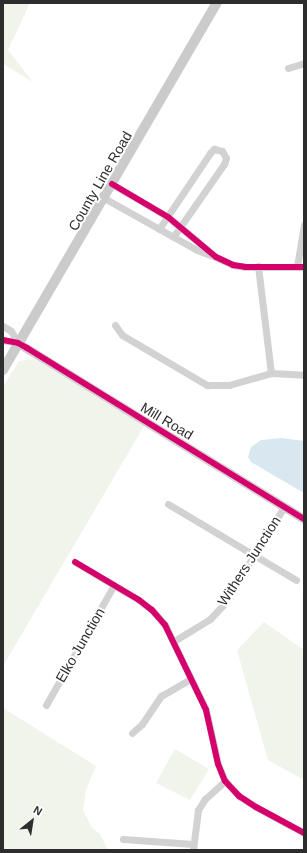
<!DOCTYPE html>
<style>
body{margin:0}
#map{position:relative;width:307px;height:853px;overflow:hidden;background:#fff;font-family:Arial,sans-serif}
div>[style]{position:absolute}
.green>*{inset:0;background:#f0f4eb}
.water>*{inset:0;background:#d8e7f0}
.minor>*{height:7px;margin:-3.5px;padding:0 3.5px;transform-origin:3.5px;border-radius:3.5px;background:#d2d2d2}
.tertiary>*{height:9px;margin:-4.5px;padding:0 4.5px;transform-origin:4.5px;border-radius:4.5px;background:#d2d2d2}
.secondary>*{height:10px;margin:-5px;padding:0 5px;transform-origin:5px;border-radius:5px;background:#cbcbcb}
.cycleway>*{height:6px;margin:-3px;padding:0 3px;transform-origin:3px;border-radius:3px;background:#d6006c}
span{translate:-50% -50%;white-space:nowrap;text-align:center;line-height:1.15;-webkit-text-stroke:4px #fff;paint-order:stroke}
.street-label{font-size:14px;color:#2d2d2d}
.frame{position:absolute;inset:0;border:4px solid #2d2d2d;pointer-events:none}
.north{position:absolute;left:12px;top:801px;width:40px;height:40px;-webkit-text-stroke:3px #fff;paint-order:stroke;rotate:30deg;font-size:11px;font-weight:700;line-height:16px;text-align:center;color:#2d2d2d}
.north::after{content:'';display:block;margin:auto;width:14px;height:18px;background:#2d2d2d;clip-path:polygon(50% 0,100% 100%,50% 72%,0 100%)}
</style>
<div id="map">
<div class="green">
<i style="clip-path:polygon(3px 3px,30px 3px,8px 50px,33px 82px,3px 64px)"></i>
<i style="clip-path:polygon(34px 359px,144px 426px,3px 666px,3px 387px,19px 361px)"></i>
<i style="clip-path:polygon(264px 622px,304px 650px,304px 780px,268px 760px,237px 650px)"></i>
<i style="clip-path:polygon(3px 708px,96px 766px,86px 790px,83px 810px,92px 828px,100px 834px,108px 850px,3px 850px)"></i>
<i style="clip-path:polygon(175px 749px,209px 769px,190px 800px,156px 783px)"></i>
</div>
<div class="water">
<i style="clip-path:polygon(282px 438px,304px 441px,304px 493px,251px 462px,248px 457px,251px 447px,261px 440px)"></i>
</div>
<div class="minor">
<i style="left:288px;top:68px;width:17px;rotate:-17deg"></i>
<i style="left:112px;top:184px;width:65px;rotate:30.5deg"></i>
<i style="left:168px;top:217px;width:62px;rotate:39.8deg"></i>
<i style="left:216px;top:257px;width:19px;rotate:25deg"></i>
<i style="left:233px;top:265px;width:13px;rotate:9deg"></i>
<i style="left:246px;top:267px;width:58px"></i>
<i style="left:104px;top:198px;width:107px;rotate:29.2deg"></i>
<i style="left:197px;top:250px;width:17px;rotate:21deg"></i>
<i style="left:159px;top:229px;width:92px;rotate:-56.1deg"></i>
<i style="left:210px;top:153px;width:6px;rotate:-45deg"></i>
<i style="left:214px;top:149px;width:8px;rotate:14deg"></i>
<i style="left:222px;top:151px;width:8px;rotate:60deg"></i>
<i style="left:226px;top:158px;width:6px;rotate:108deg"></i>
<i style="left:224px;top:164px;width:89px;rotate:124.9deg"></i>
<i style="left:258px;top:266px;width:108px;rotate:83.1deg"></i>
<i style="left:297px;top:266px;width:42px;rotate:-80.3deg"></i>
<i style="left:115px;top:325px;width:12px;rotate:55deg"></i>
<i style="left:122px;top:335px;width:99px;rotate:30.5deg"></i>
<i style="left:207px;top:385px;width:22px"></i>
<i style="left:229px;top:385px;width:44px;rotate:-15.9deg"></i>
<i style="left:271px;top:373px;width:33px;rotate:3deg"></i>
<i style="left:3px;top:326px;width:9px;rotate:32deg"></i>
<i style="left:11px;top:331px;width:14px;rotate:60deg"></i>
<i style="left:3px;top:340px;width:15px;rotate:11deg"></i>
<i style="left:168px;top:504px;width:149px;rotate:30.7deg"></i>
<i style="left:75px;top:562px;width:74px;rotate:30.7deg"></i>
<i style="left:139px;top:600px;width:16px;rotate:38deg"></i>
<i style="left:152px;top:610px;width:20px;rotate:49deg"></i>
<i style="left:165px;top:625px;width:94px;rotate:64.2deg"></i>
<i style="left:206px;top:710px;width:55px;rotate:77.5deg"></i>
<i style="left:218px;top:764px;width:18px;rotate:68deg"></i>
<i style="left:225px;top:781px;width:21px;rotate:47deg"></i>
<i style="left:239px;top:796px;width:20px;rotate:33deg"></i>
<i style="left:256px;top:807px;width:55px;rotate:28.4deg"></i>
<i style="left:174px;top:641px;width:42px;rotate:-31.4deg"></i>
<i style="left:210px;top:619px;width:19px;rotate:-47deg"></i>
<i style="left:223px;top:605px;width:115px;rotate:-58.1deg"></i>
<i style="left:46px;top:705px;width:138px;rotate:-60.5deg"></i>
<i style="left:132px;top:733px;width:13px;rotate:-42deg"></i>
<i style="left:142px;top:724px;width:34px;rotate:-56deg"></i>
<i style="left:161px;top:696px;width:34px;rotate:-30deg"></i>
<i style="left:123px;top:839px;width:70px;rotate:4.1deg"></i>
<i style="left:193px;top:850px;width:40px;rotate:-82.9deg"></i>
<i style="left:198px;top:810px;width:13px;rotate:-58deg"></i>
<i style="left:205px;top:799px;width:27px;rotate:-42deg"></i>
</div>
<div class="tertiary">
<i style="left:18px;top:343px;width:336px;rotate:31.6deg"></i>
</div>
<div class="secondary">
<i style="left:3px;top:370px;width:425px;rotate:-59.8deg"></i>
</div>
<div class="cycleway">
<i style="left:112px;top:184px;width:65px;rotate:30.5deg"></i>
<i style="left:168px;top:217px;width:62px;rotate:39.8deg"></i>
<i style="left:216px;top:257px;width:19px;rotate:25deg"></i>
<i style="left:233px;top:265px;width:13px;rotate:9deg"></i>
<i style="left:246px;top:267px;width:58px"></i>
<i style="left:3px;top:340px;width:15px;rotate:11deg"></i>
<i style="left:18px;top:343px;width:10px;rotate:29deg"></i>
<i style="left:27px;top:348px;width:326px;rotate:31.7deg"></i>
<i style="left:75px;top:562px;width:74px;rotate:30.7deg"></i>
<i style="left:139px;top:600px;width:16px;rotate:38deg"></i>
<i style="left:152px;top:610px;width:20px;rotate:49deg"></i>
<i style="left:165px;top:625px;width:94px;rotate:64.2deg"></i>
<i style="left:206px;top:710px;width:55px;rotate:77.5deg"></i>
<i style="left:218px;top:764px;width:18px;rotate:68deg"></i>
<i style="left:225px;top:781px;width:21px;rotate:47deg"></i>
<i style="left:239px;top:796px;width:20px;rotate:33deg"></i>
<i style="left:256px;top:807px;width:55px;rotate:28.4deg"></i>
</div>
<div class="street-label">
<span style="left:100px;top:181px;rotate:-60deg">County Line Road</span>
<span style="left:167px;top:421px;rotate:31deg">Mill Road</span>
<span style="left:249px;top:561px;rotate:-57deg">Withers Junction</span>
<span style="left:80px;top:645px;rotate:-60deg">Elko Junction</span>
</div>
<div class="frame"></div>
<div class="north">N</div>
</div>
